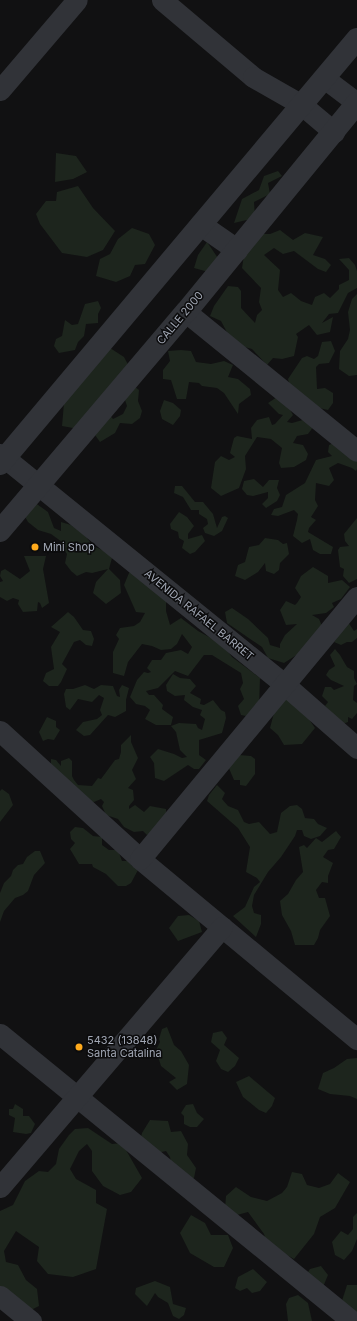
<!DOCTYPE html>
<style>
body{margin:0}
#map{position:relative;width:357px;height:1321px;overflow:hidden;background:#111112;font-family:Inter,sans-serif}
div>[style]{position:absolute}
.green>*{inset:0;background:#1d251d}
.minor>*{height:21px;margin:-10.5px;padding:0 10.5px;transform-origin:10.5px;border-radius:10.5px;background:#313338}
.tertiary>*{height:22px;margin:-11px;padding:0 11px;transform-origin:11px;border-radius:11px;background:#313338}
.dots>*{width:11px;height:11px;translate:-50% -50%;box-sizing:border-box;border:2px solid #0c0c0d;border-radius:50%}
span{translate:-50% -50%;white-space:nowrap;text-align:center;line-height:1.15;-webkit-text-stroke:3px #0c0c0d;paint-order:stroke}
.street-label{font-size:11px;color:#a1a7b4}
.poi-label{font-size:11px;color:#a1a7b4}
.left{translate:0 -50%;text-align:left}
</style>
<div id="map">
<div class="green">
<i style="clip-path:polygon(56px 153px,76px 156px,87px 172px,73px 179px,55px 182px)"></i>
<i style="clip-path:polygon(278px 171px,282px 176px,268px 183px,270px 194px,254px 202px,255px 218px,234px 223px,242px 199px,259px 190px,264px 176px)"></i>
<i style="clip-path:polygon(78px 186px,93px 208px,115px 231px,103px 250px,87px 257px,62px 253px,40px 224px,36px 214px,46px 201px,56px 201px,57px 192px)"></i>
<i style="clip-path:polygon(132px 228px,149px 234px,155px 245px,145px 264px,135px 265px,130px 276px,116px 282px,96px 276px,100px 259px,110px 254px,118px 239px)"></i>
<i style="clip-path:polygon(280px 230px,293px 240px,305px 233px,323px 237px,313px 255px,325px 259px,331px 265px,326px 272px,318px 269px,294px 251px,283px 254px,274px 248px,264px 255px,280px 270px,278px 290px,283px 297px,291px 293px,301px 301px,312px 305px,315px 297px,324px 293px,330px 298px,339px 289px,339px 285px,349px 280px,349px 270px,339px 259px,349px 258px,355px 265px,357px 271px,357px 288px,348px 293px,338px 313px,329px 314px,322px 323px,333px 317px,330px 332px,317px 335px,309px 325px,296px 334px,298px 337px,294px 356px,282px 359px,273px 358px,267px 365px,252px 349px,241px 346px,230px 338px,221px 321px,210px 316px,214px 306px,228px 286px,238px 287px,241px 291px,241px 308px,255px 323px,257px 315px,262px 310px,259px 302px,261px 288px,242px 268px,245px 249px,258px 234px,270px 234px)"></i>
<i style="clip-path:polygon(207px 242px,220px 261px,212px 273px,194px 268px,198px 255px)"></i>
<i style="clip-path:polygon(357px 294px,357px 375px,349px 376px,339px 369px,340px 351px,348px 339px,350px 330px,348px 312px,352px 299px)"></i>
<i style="clip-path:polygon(98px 301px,101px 308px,98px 314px,98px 323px,86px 324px,84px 336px,78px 342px,75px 350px,59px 353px,54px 346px,56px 339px,62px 336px,65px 320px,72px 325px,78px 324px,85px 304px)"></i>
<i style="clip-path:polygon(331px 341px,335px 351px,329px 363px,319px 364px,316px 367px,317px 389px,325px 388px,333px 393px,333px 403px,328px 410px,311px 406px,290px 387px,288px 379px,302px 358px,307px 356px,314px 359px,318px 356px,322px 342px)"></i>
<i style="clip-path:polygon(110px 348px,124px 357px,133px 374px,84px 430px,62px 426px,64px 403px)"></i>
<i style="clip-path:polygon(181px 350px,191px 351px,196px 362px,211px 364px,224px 361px,233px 365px,228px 377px,238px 379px,250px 389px,251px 395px,239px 404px,238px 414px,224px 393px,217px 388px,202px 386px,199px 383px,189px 382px,186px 399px,177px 399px,171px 380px,163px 379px,163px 370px,170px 361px,168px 351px)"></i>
<i style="clip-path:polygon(135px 387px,139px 390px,138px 401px,142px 411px,140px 418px,132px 424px,120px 423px,115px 433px,100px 442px,95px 435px,108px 413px,113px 419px,123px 414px,127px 406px,124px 397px)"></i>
<i style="clip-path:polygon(277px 397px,289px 408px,293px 415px,287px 422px,292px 423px,306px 419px,314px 426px,308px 434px,297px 436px,293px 443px,303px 445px,308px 454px,306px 460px,294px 467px,281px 468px,279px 463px,282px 448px,271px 439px,257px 437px,245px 456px,246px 469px,239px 488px,221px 496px,211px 488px,215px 462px,221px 456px,229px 460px,235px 457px,230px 453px,234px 438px,237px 436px,252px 439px,251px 428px,257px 420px,269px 417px,272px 425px,275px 424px,283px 415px,279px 414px,268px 403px)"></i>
<i style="clip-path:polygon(164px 400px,173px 403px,181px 410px,180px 416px,173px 425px,162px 419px,160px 411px)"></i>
<i style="clip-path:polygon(336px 442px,357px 459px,357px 469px,356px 471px,352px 468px,338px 463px,329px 468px,334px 480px,329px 486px,316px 483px,315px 500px,318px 506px,311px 517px,316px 520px,309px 528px,308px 532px,333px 547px,331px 554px,320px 554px,313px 550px,310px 539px,302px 543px,293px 536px,297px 520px,298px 514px,294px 510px,278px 516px,271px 515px,274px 509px,282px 507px,286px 495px,305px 483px,316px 460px,332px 456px,328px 452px,329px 445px)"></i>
<i style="clip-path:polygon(254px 479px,263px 487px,269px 480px,279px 480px,277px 488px,280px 495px,277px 501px,266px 508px,262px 504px,268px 498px,268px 492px,253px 496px,247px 495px,242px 489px,244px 481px)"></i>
<i style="clip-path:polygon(175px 486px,182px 486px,195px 502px,203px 502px,213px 514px,217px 528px,222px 517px,225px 516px,228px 518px,222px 531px,214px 536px,205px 533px,203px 528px,208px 524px,207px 519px,199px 514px,199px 510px,191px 510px,183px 497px,174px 493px)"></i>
<i style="clip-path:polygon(34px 502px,48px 512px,54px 528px,61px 531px,61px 522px,71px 525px,84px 534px,93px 546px,107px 552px,112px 558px,109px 569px,120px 580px,121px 593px,106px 604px,93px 593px,96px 582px,108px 569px,92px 573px,86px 572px,77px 576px,71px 571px,65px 563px,67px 554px,61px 546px,62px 542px,51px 534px,38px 530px,28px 522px,24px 515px)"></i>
<i style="clip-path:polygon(179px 512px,187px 517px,194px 526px,188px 534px,188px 539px,202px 535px,205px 541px,195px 552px,190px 554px,182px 548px,184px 541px,179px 538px,178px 532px,171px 529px,170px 524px)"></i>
<i style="clip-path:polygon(357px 518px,357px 579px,349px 583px,343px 576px,344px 569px,340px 567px,338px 550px,340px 547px,349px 546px,345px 541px,344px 534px)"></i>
<i style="clip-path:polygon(265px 538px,278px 540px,283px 544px,287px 543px,289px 554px,280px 563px,279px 570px,274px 574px,266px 571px,265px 563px,258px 572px,245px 580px,235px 576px,238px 565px,245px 562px,249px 547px,259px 545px)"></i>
<i style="clip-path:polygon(24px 556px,46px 556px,43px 569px,49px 603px,42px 608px,40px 603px,38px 602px,37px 611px,23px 612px,18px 604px,19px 600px,13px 598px,7px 601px,0 597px,0 582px,3px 581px,0 576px,1px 571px,5px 569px,20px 579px,30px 571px)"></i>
<i style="clip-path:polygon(313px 567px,328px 576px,328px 583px,342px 580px,350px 587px,341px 599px,332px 603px,334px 607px,326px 613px,312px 615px,319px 619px,322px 626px,309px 647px,284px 663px,268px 658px,262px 647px,227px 623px,225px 612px,232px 608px,248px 619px,268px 638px,270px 645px,280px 648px,280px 644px,285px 635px,297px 624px,286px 625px,280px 610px,286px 601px,295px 605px,297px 603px,301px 597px,295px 588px,301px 576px)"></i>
<i style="clip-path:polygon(133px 570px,166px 598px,166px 611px,170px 625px,181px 618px,198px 631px,222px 644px,232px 657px,260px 678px,259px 708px,251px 717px,241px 715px,238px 706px,244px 699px,240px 689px,243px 683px,241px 673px,212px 655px,204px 655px,188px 676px,175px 671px,158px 688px,146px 691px,149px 695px,154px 695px,163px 705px,162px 709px,173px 717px,171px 725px,156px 725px,145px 719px,150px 710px,145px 706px,136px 704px,130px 697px,137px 680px,144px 672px,148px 673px,151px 672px,147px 668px,152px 660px,161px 660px,166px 653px,181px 650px,188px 654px,192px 647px,182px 634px,177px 644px,171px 649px,161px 650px,152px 646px,142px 644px,128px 662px,124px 676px,113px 673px,113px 652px,119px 639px,116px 635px,120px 628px,134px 626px,140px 622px,145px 613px,136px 612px,124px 585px,129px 573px)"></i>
<i style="clip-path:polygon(68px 612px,74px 617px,83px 630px,91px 631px,94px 639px,92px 646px,86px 645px,80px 640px,74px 642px,62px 664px,67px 669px,61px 682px,58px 686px,49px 686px,43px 681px,46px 673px,54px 669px,51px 647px,60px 632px,51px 627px)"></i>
<i style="clip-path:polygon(348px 622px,354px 631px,357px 629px,357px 638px,352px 642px,347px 642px,341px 645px,334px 642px)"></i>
<i style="clip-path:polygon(335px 649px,340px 655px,347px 667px,354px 671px,354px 678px,357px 684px,354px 686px,353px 700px,357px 703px,357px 713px,352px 719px,348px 717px,348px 722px,343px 724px,325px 706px,328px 702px,322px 696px,325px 687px,331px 687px,334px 690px,344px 686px,331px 680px,326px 675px,329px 670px,335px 666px,330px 655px)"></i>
<i style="clip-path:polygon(173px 674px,180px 678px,190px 679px,196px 686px,190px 693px,201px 699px,200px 704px,204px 705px,213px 700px,221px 710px,225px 712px,226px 718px,222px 733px,199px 740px,199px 755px,206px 760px,199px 769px,194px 769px,188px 765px,164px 781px,155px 778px,154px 763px,150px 757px,158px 749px,174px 754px,182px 758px,187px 757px,180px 750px,176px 732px,171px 726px,179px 723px,196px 724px,198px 728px,202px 730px,205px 719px,200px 715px,202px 710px,193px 707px,184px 700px,185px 695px,175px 696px,167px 691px,166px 685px)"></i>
<i style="clip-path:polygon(85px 685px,94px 689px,101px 685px,113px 686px,117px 696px,120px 697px,119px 690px,122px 685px,129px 688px,126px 700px,126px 711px,115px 717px,108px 715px,90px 735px,84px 736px,76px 730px,83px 722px,97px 719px,102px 715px,100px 710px,104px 698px,99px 695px,92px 702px,78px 699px,70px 710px,66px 707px,64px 694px,66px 689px,73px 689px)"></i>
<i style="clip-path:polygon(293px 696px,315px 728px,302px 744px,284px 745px,278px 735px,270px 728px,274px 713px,283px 701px)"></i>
<i style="clip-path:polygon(47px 717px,56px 721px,56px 727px,60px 730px,54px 740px,48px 739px,43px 741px,39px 732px)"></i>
<i style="clip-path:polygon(131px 735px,131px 742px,138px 758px,132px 770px,136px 779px,128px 788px,133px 790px,134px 800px,129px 806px,129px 809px,135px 805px,144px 812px,150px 806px,166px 809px,166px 824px,147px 835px,143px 831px,134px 832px,124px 827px,118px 819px,106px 815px,102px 806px,104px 802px,101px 799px,94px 802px,87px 801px,51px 769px,51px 759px,56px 760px,61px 766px,61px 761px,69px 758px,72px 761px,72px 776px,74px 780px,78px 785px,92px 786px,98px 778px,101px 779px,115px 760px,119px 759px,121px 752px,121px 745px)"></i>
<i style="clip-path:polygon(239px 755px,251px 756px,255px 759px,255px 774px,246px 786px,240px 785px,240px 780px,234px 780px,228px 766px)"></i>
<i style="clip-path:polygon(217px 785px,225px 793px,222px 799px,228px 806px,238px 810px,244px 822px,249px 824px,259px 822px,270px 834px,277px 832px,281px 813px,290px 806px,297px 805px,302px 809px,305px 818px,314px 819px,318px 824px,327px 828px,320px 836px,311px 839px,304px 836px,302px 830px,297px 830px,295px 836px,281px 857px,268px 872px,254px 895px,252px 906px,254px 913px,261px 915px,261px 924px,256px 937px,233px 916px,245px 907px,254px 887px,260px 882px,257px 878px,246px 872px,250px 847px,238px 828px,207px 801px,209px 795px)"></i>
<i style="clip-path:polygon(2px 789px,9px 794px,13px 805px,0 822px,0 828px,0 791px)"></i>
<i style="clip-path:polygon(75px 827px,83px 828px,93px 836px,102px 837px,102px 845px,109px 850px,118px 850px,122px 861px,130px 861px,138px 870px,131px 883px,126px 886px,118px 886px,106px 874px,93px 867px,92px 864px,79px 864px,70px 849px,75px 843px,71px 839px,70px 832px)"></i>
<i style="clip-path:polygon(336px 831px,341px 837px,334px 849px,328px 850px,323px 857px,333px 863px,328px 876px,328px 883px,322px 882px,316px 890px,319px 898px,325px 898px,330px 916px,320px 930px,318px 938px,314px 945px,295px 945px,291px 931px,282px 915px,280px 901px,288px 894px,296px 880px,303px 872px,299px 847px,304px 845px,307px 848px,316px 838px,322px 842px)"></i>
<i style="clip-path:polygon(35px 851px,40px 851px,45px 863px,34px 875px,28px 891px,23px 895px,15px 898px,4px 911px,0 922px,0 893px,4px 883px,11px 876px,13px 870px,18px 865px,23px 864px,27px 857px)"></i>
<i style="clip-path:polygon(189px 915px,199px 921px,202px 932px,178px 941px,169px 928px,178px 916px)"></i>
<i style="clip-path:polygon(167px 1027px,174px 1045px,181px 1051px,189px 1065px,187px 1084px,177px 1090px,169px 1082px,176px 1078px,161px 1066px,156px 1050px,160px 1042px,159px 1039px,162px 1029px)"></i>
<i style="clip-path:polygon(222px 1031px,227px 1038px,224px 1045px,239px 1058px,235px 1066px,228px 1072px,221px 1069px,216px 1061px,220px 1050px,211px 1042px,213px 1033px)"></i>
<i style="clip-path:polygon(357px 1058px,357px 1099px,350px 1096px,330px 1094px,318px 1089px,323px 1073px,334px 1068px,347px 1059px)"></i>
<i style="clip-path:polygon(249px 1076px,275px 1098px,272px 1106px,266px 1113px,259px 1110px,243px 1097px,236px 1082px)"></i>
<i style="clip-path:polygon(15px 1104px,23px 1109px,23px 1116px,29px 1116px,35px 1124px,31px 1133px,26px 1134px,13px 1132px,15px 1118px,9px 1115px,9px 1109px,13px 1109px)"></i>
<i style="clip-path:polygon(193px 1104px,197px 1113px,204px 1119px,197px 1127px,190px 1127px,184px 1124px,184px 1116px,181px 1113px,186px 1105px)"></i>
<i style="clip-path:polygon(150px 1120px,168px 1121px,171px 1132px,181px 1131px,188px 1144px,187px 1155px,196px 1168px,194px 1178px,186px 1180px,172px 1167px,170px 1157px,166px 1151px,153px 1154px,140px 1141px,142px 1133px)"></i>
<i style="clip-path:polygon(88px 1128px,112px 1144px,122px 1143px,142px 1178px,131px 1192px,120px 1195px,103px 1186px,92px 1171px,92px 1151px,87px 1144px,79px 1151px,70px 1169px,76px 1179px,96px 1190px,96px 1203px,107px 1209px,96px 1269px,73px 1277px,48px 1274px,37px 1261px,39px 1247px,16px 1231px,4px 1251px,6px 1262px,18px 1265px,26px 1280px,37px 1289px,39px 1306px,31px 1310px,0 1289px,0 1211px,13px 1205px,25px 1181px,39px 1171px,48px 1172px,56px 1164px,59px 1149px,69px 1135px,75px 1129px)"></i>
<i style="clip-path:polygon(292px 1172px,302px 1174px,307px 1185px,319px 1188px,330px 1184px,338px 1173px,350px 1182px,335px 1208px,320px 1217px,314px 1234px,294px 1259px,267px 1244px,264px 1234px,248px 1212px,237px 1215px,225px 1208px,226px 1196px,236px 1187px,251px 1197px,267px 1201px,282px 1193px,287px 1187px)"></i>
<i style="clip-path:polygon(357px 1213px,357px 1239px,352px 1251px,344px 1260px,335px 1255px,332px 1242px,341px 1231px,348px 1235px,353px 1229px,353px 1217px)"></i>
<i style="clip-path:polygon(191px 1215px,205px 1223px,211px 1235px,228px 1235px,233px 1248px,224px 1267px,214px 1267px,190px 1253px,180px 1233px)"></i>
<i style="clip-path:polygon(321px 1266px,328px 1275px,323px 1287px,304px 1278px,310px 1269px)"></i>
<i style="clip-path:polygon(253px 1269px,267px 1282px,260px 1291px,252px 1293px,247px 1288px,240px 1291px,235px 1288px,238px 1277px)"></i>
<i style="clip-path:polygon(155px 1281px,170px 1287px,173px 1304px,186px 1308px,184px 1315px,179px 1319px,173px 1316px,168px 1303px,158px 1297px,155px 1293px,147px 1306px,135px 1294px,136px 1288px)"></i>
<i style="clip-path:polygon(347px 1285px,357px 1285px,357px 1318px,341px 1304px)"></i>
<i style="clip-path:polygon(298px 1295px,308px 1303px,312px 1321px,288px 1321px,286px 1304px,289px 1298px)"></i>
</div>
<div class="minor">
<i style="left:162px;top:0;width:119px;rotate:40.2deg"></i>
<i style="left:253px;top:77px;width:56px;rotate:29.7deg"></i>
<i style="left:302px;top:105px;width:42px;rotate:40.2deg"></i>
<i style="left:324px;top:78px;width:41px;rotate:37.1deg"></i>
<i style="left:0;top:90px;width:118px;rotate:-49.5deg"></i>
<i style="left:186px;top:312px;width:220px;rotate:39.1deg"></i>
<i style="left:0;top:454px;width:365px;rotate:39deg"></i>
<i style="left:284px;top:684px;width:97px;rotate:41.2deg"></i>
<i style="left:0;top:731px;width:190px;rotate:42.4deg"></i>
<i style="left:140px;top:859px;width:282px;rotate:39.7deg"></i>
<i style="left:140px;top:859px;width:340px;rotate:-50.4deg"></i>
<i style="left:0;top:1034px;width:454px;rotate:39.2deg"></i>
<i style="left:0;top:1187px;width:342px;rotate:-49.5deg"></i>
<i style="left:0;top:1296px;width:40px;rotate:39deg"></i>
</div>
<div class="tertiary">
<i style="left:201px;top:225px;width:44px;rotate:34.8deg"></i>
<i style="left:0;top:464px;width:555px;rotate:-49.97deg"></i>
<i style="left:0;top:531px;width:287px;rotate:-49.7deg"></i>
<i style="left:186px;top:312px;width:270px;rotate:-50.7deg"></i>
</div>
<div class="dots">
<i style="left:35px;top:547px;background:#ffaa1c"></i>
<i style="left:79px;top:1047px;background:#ffaa1c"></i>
</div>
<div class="street-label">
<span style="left:180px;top:318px;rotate:-50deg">CALLE 2000</span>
<span style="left:199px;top:615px;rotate:39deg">AVENIDA RAFAEL BARRET</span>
</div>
<div class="poi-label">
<span class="left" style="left:43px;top:547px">Mini Shop</span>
<span class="left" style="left:87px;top:1047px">5432 (13848)<br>Santa Catalina</span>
</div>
</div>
